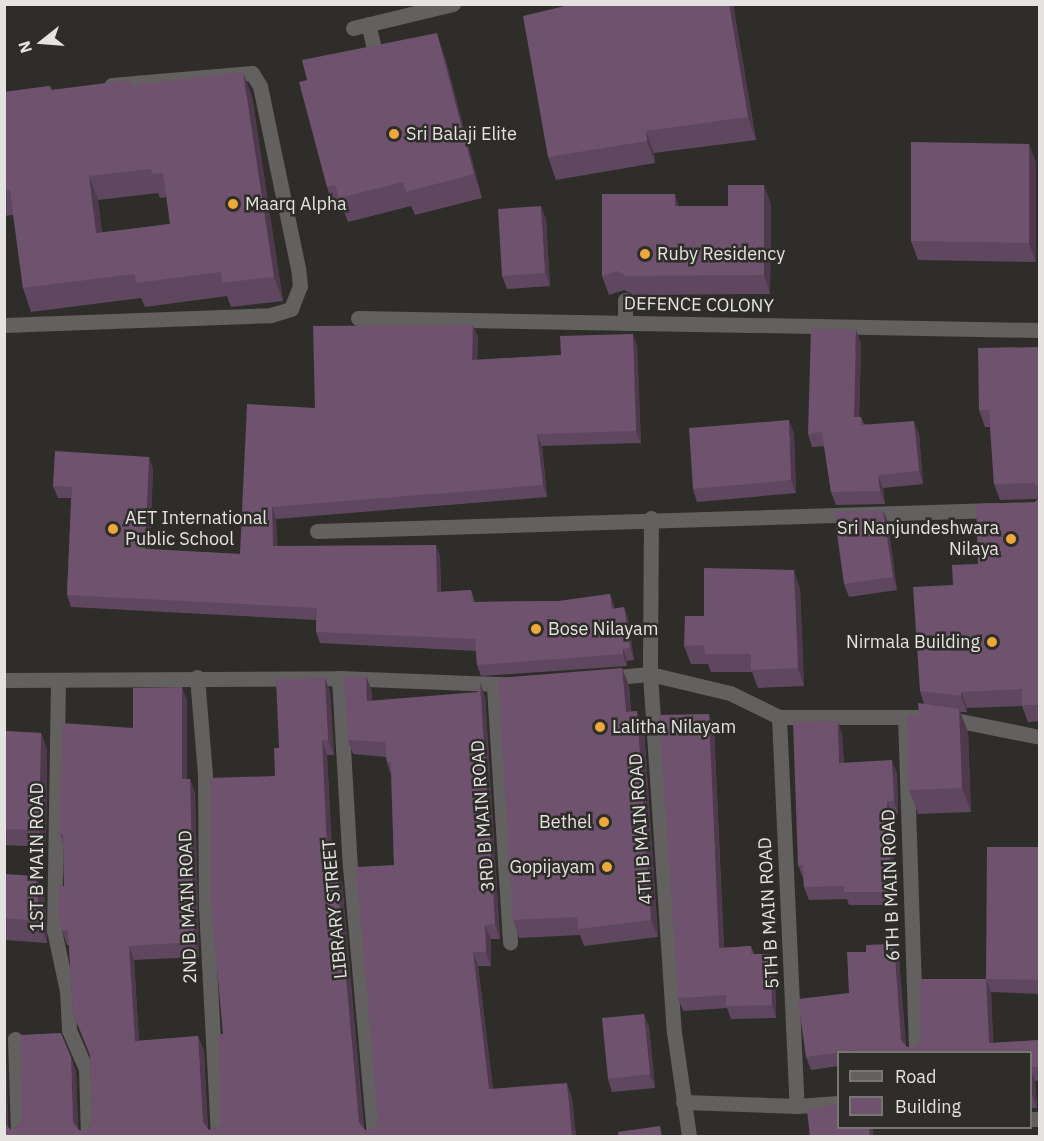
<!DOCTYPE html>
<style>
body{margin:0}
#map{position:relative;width:1044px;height:1141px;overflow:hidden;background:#2e2d29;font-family:"IBM Plex Sans",sans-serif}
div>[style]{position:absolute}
.minor>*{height:15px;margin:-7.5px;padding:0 7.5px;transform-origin:7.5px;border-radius:7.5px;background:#636060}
.wall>*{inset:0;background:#5f475f}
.shaded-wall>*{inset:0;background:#4e394d}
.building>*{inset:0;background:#6f526e}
.dots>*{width:16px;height:16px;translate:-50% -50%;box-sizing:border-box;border:3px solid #2e2d29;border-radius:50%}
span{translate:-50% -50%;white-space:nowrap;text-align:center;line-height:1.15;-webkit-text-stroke:5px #2e2d29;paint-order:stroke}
.poi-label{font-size:18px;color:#e4e3e1}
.left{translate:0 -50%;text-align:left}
.right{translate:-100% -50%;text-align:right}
.street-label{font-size:18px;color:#e4e3e1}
.frame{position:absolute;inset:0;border:6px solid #e4e3e1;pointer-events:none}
.legend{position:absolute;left:837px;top:1051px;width:195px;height:78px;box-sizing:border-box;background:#2e2d29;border:2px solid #777673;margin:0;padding:8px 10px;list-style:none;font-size:18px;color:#e4e3e1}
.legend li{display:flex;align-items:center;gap:12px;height:30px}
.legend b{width:30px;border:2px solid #777673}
.north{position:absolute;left:12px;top:12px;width:60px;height:60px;-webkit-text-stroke:4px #2e2d29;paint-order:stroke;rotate:253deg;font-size:16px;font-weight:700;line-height:24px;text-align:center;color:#e4e3e1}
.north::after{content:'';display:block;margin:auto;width:21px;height:27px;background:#e4e3e1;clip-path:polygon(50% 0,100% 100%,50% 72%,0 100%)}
</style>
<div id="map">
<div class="minor">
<i style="left:368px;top:24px;width:32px;rotate:76deg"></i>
<i style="left:353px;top:28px;width:103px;rotate:-13.5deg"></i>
<i style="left:358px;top:318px;width:682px;rotate:1.01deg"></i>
<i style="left:625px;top:323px;width:23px;rotate:-90deg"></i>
<i style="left:4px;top:325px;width:267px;rotate:-2.1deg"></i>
<i style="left:271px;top:315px;width:21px;rotate:-17deg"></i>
<i style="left:291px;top:309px;width:25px;rotate:-69deg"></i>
<i style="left:300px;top:286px;width:18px;rotate:-96deg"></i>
<i style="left:298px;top:268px;width:186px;rotate:-101.8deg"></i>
<i style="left:260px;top:86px;width:15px;rotate:-122deg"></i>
<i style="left:252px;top:73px;width:141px;rotate:175.1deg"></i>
<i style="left:651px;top:518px;width:156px;rotate:90.4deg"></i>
<i style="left:650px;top:674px;width:359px;rotate:86.2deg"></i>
<i style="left:674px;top:1032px;width:105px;rotate:81.8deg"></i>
<i style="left:317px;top:531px;width:678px;rotate:-1.77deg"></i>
<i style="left:197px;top:677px;width:98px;rotate:85.3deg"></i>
<i style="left:205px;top:775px;width:132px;rotate:89.6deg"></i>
<i style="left:206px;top:907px;width:229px;rotate:87deg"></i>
<i style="left:339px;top:678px;width:188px;rotate:86.7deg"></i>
<i style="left:350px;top:866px;width:271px;rotate:84.9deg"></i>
<i style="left:605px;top:678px;width:45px;rotate:-5.1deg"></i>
<i style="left:650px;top:674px;width:82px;rotate:13.4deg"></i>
<i style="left:730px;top:693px;width:55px;rotate:26.1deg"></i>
<i style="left:779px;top:717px;width:161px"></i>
<i style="left:940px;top:717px;width:102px;rotate:11.3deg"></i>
<i style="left:4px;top:680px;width:335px;rotate:-0.3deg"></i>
<i style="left:339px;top:678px;width:180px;rotate:2.2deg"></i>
<i style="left:58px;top:681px;width:249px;rotate:90.9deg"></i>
<i style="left:54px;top:930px;width:62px;rotate:78deg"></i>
<i style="left:67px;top:991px;width:39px;rotate:87deg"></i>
<i style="left:69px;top:1030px;width:43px;rotate:66.4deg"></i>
<i style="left:86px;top:1069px;width:67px;rotate:88.3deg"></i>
<i style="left:494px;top:687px;width:256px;rotate:86.4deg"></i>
<i style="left:779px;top:717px;width:389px;rotate:87.4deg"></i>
<i style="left:905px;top:717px;width:335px;rotate:88.1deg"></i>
<i style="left:15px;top:1039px;width:97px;rotate:88.2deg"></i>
<i style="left:683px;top:1102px;width:114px;rotate:2deg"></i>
<i style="left:797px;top:1106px;width:41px;rotate:-4.2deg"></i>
<i style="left:1030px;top:1119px;width:10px"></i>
</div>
<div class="wall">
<i style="clip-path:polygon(569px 4px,733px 4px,756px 140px,654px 153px,655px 163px,556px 180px,548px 157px)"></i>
<i style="clip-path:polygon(445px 57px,482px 198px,415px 215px,411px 206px,348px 222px,343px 209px,335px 211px,327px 187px)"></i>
<i style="clip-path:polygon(evenodd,132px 85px,252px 96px,283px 301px,231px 307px,227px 296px,145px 307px,141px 298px,31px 312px,23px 288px,13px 215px,4px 216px,4px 92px,50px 86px,52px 90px,132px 85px,158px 193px,160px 198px,167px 197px,170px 224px,102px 233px,98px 200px,158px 193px)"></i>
<i style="clip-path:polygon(1029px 144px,1036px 163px,1036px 262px,918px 260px,911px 241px)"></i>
<i style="clip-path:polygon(771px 204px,770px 294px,633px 295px,624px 290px,609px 295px,602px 276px,679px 206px,728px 206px)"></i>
<i style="clip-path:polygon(546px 219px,550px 286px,507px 289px,502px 276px)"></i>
<i style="clip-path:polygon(478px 337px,477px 360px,561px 355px,637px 346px,641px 443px,542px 446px,547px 497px,276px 519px,277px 546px,440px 556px,441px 592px,471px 590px,475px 602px,559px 601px,610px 594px,615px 609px,624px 607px,628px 619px,634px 660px,627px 661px,627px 666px,481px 676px,477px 665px,476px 651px,320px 643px,316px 632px,316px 620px,71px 607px,67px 595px,71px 498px,58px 498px,53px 486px,149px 457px,153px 469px,150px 549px,240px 554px,315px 408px)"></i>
<i style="clip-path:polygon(861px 343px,859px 417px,861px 417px,864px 424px,919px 434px,923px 484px,883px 488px,885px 504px,836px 505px,831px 492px,824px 446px,812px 447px,808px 434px)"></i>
<i style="clip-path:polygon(1040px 347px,1040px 721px,1028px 722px,1022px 706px,967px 708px,967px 712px,960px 712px,968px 732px,971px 812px,918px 814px,909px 790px,919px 715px,924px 704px,920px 691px,953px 585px,978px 564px,1038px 499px,1000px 500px,994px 484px,990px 427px,985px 427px,979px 410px)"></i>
<i style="clip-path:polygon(794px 433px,796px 493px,697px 502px,693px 489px)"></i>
<i style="clip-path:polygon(883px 510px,888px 523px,897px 590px,849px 597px,844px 584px)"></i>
<i style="clip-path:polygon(800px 588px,804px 686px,758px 688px,752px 672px,711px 672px,708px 664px,691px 664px,684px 646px,704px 616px)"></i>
<i style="clip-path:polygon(622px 668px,629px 686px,631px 711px,644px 729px,658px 937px,584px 946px,580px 935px,519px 938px,513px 920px)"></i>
<i style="clip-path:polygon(325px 678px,330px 692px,334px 755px,327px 755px,333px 869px,342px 883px,364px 1128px,365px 1130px,375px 1129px,378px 1121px,394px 865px,391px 775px,387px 762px,386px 757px,353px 754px,348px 740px,372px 691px,372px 701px,485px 696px,500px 939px,491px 939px,491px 966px,478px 966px,493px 1089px,572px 1098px,576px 1137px,4px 1137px,4px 1052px,6px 1055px,8px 1127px,12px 1131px,22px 1121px,71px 1057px,76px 1071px,78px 1130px,87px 1130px,92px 1121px,90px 1056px,73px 1013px,69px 945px,67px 945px,62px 930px,64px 886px,63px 844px,60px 834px,133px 728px,182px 687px,187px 701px,187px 779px,190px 779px,195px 793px,199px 957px,134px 960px,139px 1041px,198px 1036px,204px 1051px,208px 1129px,209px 1130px,221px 1126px,223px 1034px,275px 776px,279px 748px)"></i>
<i style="clip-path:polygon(714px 727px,724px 948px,751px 946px,754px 954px,770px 954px,775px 967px,776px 1018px,731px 1019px,727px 1008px,683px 1011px,678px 998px)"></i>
<i style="clip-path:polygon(4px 731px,41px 733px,47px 750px,46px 847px,4px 845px)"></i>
<i style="clip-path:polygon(842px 734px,844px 763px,897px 773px,898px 814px,892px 814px,896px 905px,849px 905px,847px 899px,809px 900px,804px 887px,803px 878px,798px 865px)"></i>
<i style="clip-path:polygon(1040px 847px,1040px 994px,991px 992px,993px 1043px,1040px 1040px,1040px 1080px,1035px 1081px,1037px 1108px,1030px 1108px,1030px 1053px,838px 1053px,838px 1066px,811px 1070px,806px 1057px,849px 993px,866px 952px,899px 958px,906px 1046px,907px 1047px,917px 1047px,986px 979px)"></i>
<i style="clip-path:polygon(4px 874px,45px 899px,47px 943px,4px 940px)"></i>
<i style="clip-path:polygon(644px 1014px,649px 1027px,655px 1088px,612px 1092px,608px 1079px)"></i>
</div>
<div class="shaded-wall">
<i style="clip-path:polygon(729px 4px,733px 4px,756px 140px,748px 117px)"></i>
<i style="clip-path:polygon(437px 33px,445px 57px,482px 198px,474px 174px)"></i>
<i style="clip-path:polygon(243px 72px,252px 96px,283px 301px,274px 277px)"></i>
<i style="clip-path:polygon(646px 131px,654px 153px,655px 163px,647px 141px)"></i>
<i style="clip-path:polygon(1029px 144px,1036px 163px,1036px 262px,1029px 243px)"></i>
<i style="clip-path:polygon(89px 176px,98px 200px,105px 257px,96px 233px)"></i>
<i style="clip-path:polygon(764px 185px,771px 204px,770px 294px,764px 275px)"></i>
<i style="clip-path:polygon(675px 194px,681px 213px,675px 206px)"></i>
<i style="clip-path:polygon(541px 206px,546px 219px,550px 286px,545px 273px)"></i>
<i style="clip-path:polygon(473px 325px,478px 337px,477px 372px,472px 360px)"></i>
<i style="clip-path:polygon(856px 330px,861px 343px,859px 430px,854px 417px)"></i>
<i style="clip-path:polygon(633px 334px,637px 346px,641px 443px,636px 431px)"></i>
<i style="clip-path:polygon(789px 420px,794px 433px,796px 493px,791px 480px)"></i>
<i style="clip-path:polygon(914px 421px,919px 434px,923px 484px,919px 471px)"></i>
<i style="clip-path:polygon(537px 434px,542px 446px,547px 497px,543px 485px)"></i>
<i style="clip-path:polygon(149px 457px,153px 469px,149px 560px,145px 549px)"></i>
<i style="clip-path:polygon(878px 475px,883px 488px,885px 504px,880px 491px)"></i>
<i style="clip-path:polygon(272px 507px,276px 519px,278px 557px,273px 546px)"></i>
<i style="clip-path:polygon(883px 510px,888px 523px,897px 590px,893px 577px)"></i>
<i style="clip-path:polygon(436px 545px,440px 556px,441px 604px,437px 592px)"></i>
<i style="clip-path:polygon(794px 570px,800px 588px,804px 686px,798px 668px)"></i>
<i style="clip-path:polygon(610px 594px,614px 605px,617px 621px,612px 609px)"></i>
<i style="clip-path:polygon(624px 607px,628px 619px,634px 660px,630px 648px)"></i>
<i style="clip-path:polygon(623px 649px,627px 661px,627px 666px,623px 654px)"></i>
<i style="clip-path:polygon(622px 668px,629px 686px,632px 729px,626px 712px)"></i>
<i style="clip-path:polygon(366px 676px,372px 691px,372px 716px,367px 701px)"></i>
<i style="clip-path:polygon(325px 678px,330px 692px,334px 755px,328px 740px)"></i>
<i style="clip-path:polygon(480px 682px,485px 696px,500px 939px,495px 924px)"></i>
<i style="clip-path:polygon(182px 687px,187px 701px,187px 793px,182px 779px)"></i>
<i style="clip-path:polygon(961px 692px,967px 708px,967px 712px,961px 696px)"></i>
<i style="clip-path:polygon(959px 709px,968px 732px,971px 812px,962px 788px)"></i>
<i style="clip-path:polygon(637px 711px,644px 729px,658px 937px,651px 920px)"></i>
<i style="clip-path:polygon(709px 714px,714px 727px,724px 961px,719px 948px)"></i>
<i style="clip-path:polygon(838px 721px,842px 734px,844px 776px,839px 763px)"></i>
<i style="clip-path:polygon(41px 733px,47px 750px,46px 847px,39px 830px)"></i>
<i style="clip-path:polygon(322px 740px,327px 755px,333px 884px,328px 869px)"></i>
<i style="clip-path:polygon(892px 760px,897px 773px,898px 814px,894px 801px)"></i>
<i style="clip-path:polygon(190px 779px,195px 793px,199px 957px,194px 942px)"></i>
<i style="clip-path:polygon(887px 801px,892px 814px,896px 905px,892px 892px)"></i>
<i style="clip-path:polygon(336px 868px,342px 883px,364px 1137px,359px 1122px)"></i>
<i style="clip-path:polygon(36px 876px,45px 899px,47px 943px,39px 921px)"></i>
<i style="clip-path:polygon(485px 925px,491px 939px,491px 966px,486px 952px)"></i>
<i style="clip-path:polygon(894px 944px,899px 958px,906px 1053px,901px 1040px)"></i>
<i style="clip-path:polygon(129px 946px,134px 960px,140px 1056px,135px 1041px)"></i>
<i style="clip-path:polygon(473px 952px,478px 966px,495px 1104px,489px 1089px)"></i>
<i style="clip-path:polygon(770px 954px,775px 967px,776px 1018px,772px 1005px)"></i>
<i style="clip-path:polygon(986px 979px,991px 992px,994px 1053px,989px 1043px)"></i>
<i style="clip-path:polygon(644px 1014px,649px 1027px,655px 1088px,650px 1074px)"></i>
<i style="clip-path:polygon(198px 1036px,204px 1051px,208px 1137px,203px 1122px)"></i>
<i style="clip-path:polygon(4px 1052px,6px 1055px,8px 1136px,4px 1126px)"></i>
<i style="clip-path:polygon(71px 1057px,76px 1071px,78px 1137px,73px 1122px)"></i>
<i style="clip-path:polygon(1030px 1068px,1035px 1081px,1037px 1108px,1032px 1094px)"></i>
<i style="clip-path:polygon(567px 1083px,572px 1098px,576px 1137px,572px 1137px)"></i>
<i style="clip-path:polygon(869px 1128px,873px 1128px,874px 1137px,870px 1137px)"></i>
</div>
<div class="building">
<i style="clip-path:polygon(569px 4px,729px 4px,748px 117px,646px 131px,647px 141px,548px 157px,523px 16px,569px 5px)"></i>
<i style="clip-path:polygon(437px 33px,474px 174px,406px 192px,403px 182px,339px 198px,335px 185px,327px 187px,299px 82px,307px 80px,302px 60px)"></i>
<i style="clip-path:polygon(evenodd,243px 72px,274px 277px,222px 283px,221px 272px,136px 283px,135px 274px,23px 288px,10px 190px,4px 191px,4px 92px,50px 86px,51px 90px,130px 80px,131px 85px,243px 72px,151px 169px,152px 174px,163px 173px,170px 224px,96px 233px,89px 176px,151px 169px)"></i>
<i style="clip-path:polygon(911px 142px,1029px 144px,1029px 243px,911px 241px)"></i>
<i style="clip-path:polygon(728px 185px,764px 185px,764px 275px,626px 276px,617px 271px,602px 276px,602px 194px,675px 194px,675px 206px,728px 206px)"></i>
<i style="clip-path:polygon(541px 206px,545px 273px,502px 276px,498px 209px)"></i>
<i style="clip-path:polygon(473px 325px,472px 360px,561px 355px,560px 336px,633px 334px,636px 431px,537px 434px,543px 485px,272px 507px,273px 546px,436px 545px,437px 592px,471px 590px,472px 602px,559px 601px,610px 594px,612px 609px,624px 607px,630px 648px,623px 649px,623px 654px,477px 665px,475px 639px,316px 632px,317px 608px,67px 595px,72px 487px,53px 486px,55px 451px,149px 457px,145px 549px,240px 554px,247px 404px,315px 408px,313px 326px)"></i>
<i style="clip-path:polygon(811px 328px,856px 330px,854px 417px,861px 417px,861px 425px,914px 421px,919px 471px,878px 475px,880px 491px,831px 492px,822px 432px,808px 434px)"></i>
<i style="clip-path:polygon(1040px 347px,1040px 488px,1034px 483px,994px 484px,989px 410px,979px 410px,978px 348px)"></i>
<i style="clip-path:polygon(789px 420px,791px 480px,693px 489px,689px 428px)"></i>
<i style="clip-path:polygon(1040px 497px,1040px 705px,1022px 705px,1022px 689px,961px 692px,961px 696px,920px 691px,913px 587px,953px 585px,952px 565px,978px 564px,976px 504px,1035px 502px)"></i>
<i style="clip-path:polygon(883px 510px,893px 577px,844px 584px,834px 512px)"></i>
<i style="clip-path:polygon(704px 568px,794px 570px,798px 668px,751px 670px,751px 654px,705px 654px,704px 645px,684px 646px,685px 616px,704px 616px)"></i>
<i style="clip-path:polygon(622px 668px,626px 712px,637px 711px,651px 920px,578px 929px,577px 917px,513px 920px,498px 678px)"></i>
<i style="clip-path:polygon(366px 676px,367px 701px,478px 692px,480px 682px,495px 924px,485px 925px,486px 952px,473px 952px,489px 1089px,567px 1083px,572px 1137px,4px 1137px,4px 1123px,12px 1131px,22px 1121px,20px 1035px,61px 1033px,71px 1057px,73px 1122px,79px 1130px,87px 1130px,92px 1121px,90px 1054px,73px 1013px,68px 931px,62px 930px,58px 914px,59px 885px,64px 886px,63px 834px,60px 834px,62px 723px,133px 728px,133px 688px,182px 687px,182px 779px,190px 779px,194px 942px,129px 946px,135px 1041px,198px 1036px,203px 1122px,209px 1130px,221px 1126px,218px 1034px,223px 1034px,210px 892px,210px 778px,275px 776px,274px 748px,279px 748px,276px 679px,325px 678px,328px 740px,322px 740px,328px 869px,336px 868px,359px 1122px,365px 1130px,375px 1129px,378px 1121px,356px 867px,394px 865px,391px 762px,387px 762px,385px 742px,348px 740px,344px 677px)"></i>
<i style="clip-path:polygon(918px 703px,959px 709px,962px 788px,909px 790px,907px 715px,919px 715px)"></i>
<i style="clip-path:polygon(709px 714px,719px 948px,751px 946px,751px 954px,770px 954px,772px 1005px,726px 1006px,726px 995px,678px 998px,659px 715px)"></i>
<i style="clip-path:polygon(838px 721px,839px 763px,892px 760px,894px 801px,887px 801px,892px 892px,844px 892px,844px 886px,804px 887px,803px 865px,798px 865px,793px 722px)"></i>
<i style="clip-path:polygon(4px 731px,41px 733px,39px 830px,4px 829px)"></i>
<i style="clip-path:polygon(987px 847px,1040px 847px,1040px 980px,986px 979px)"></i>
<i style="clip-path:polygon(4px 874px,36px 876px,39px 921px,4px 918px)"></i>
<i style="clip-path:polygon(894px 944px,901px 1040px,907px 1047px,917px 1047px,921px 1038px,919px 979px,986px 979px,989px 1043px,1040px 1040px,1040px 1067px,1030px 1067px,1030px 1053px,856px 1053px,856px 1050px,806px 1057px,798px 999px,849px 993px,847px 952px,866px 952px,866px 945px)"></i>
<i style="clip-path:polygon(644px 1014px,650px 1074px,608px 1079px,602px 1018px)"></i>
<i style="clip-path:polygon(1030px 1069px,1032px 1094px,1030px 1094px)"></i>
<i style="clip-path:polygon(838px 1104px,838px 1128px,869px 1128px,870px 1137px,810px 1137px,807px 1110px)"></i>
<i style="clip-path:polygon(660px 1126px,662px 1137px,619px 1137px,618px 1132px)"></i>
</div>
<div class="dots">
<i style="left:394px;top:134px;background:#eda83c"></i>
<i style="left:233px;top:204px;background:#eda83c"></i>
<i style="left:645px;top:254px;background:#eda83c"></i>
<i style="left:113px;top:529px;background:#eda83c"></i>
<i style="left:1011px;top:539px;background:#eda83c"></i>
<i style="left:536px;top:629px;background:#eda83c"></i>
<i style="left:992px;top:642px;background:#eda83c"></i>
<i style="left:600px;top:727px;background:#eda83c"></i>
<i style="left:604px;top:822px;background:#eda83c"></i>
<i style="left:607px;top:867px;background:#eda83c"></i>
</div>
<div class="poi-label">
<span class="left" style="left:406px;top:134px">Sri Balaji Elite</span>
<span class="left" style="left:245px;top:204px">Maarq Alpha</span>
<span class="left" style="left:657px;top:254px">Ruby Residency</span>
<span class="left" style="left:125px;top:529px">AET International<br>Public School</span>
<span class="right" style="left:999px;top:539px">Sri Nanjundeshwara<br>Nilaya</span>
<span class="left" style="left:548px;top:629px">Bose Nilayam</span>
<span class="right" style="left:980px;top:642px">Nirmala Building</span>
<span class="left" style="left:612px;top:727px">Lalitha Nilayam</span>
<span class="right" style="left:592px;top:822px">Bethel</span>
<span class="right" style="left:595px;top:867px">Gopijayam</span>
</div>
<div class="street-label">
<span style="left:699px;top:305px;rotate:1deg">DEFENCE COLONY</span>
<span style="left:483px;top:816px;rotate:-94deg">3RD B MAIN ROAD</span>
<span style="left:641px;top:829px;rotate:-94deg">4TH B MAIN ROAD</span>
<span style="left:37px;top:857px;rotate:-90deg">1ST B MAIN ROAD</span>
<span style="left:891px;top:885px;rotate:-92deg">6TH B MAIN ROAD</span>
<span style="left:188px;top:907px;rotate:-92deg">2ND B MAIN ROAD</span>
<span style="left:335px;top:909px;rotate:-95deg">LIBRARY STREET</span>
<span style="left:769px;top:913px;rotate:-93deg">5TH B MAIN ROAD</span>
</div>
<div class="frame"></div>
<ul class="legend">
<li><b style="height:8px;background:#636060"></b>Road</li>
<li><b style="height:16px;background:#6f526e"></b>Building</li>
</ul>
<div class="north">N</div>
</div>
